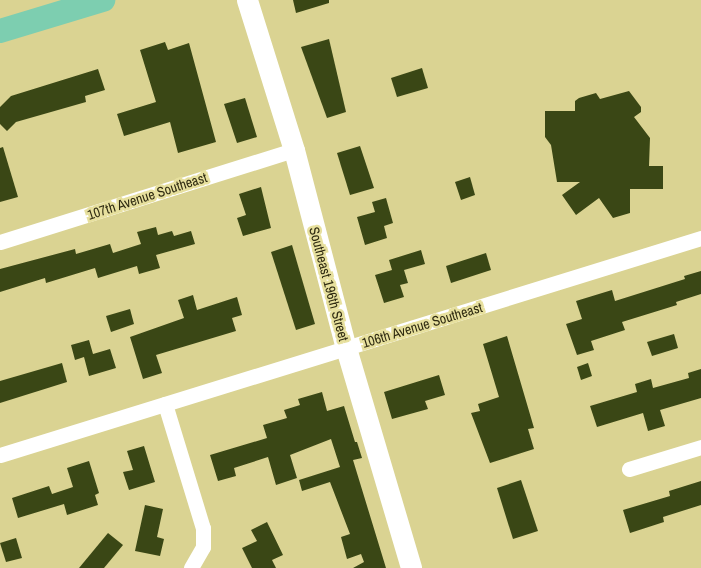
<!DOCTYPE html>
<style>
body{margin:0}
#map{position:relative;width:701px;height:568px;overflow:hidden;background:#dad392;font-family:"Archivo Narrow",sans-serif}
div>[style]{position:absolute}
.building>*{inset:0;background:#3a4715}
.street>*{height:15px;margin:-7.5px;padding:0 7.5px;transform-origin:7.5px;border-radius:7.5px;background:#fff}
.secondary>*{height:21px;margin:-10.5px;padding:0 10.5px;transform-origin:10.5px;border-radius:10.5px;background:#fff}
.primary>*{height:24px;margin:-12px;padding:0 12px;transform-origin:12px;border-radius:12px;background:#7dceb0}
span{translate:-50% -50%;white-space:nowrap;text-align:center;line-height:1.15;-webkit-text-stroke:5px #e7e09e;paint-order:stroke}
.street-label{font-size:14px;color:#2f2b11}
</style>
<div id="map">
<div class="building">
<i style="clip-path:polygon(293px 0,329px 0,329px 3px,296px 13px)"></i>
<i style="clip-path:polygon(329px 39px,346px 112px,327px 118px,301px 47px)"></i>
<i style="clip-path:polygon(165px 42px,168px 50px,189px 43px,216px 142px,178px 153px,170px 122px,124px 136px,117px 114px,156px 102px,140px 50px)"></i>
<i style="clip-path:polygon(422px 68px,428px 88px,397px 97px,391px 78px)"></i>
<i style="clip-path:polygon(98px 69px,105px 90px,85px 96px,86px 102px,16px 122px,7px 131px,0 124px,0 107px,11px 96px)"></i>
<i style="clip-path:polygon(629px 91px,641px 107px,641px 112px,634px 117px,650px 138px,649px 166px,663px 166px,663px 189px,630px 189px,630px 213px,613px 218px,599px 198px,576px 215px,562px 195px,580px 182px,557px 182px,551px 145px,545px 137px,545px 111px,575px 111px,575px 101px,579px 98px,596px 93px,600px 99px)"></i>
<i style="clip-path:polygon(245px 98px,257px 137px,237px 143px,224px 104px)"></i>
<i style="clip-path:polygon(360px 146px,374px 188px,350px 195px,337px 153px)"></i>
<i style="clip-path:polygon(3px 147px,18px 197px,0 202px,0 148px)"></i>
<i style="clip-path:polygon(470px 177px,475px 195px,461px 200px,455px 182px)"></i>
<i style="clip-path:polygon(261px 187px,271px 228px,243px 236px,237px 218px,246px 215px,239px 194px)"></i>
<i style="clip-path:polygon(386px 198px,393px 223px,384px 226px,387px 238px,365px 245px,357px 217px,375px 212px,372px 202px)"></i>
<i style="clip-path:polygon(156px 227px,158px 235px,172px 231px,174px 236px,191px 231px,195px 244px,156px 255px,160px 268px,139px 274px,137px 266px,98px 278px,95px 268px,46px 283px,45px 278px,0 292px,0 269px,75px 249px,76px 254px,110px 244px,113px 253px,141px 244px,137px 232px)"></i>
<i style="clip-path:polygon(292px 245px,315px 324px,296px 330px,271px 252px)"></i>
<i style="clip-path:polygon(421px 250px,425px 264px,404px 270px,408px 283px,400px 285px,404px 297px,384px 303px,375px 275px,392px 270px,389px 260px)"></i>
<i style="clip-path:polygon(486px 253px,491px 270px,451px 283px,446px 266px)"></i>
<i style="clip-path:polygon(701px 271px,701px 294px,676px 302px,677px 305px,622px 322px,625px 330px,591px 341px,594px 350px,577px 355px,566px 324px,582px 319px,576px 301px,612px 290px,615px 301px,685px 279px,684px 276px)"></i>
<i style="clip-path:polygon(193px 295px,197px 310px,237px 297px,242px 315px,232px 318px,236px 331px,156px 355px,162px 373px,143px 379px,130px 337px,184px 318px,178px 300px)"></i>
<i style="clip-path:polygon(130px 309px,134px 324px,111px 332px,106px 316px)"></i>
<i style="clip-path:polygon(674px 334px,678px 348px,652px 356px,647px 342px)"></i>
<i style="clip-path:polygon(507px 336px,534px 428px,528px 429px,534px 449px,490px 463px,471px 413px,480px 411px,478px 404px,499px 397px,483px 344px)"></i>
<i style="clip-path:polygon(89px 340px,93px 354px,110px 349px,116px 368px,89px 376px,84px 357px,75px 360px,71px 345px)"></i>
<i style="clip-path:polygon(62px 363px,67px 382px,0 403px,0 381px)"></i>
<i style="clip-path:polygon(588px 363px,592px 376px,581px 380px,577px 367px)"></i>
<i style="clip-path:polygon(701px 369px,701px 398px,660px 410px,665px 426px,648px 431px,643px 413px,597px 427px,590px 406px,637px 392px,635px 384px,651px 379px,653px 388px,689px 378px,688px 373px)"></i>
<i style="clip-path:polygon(439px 375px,445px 395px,425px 401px,428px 409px,392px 419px,384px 392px)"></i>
<i style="clip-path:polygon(322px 392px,327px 411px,344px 406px,355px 442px,357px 442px,362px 458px,353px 460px,386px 568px,353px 568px,364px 562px,361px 554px,347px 559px,341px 537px,350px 534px,330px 482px,302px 491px,299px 480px,340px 467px,331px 439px,290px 455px,297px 478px,276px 485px,268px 457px,234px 468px,236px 476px,218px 481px,210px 455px,267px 438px,263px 425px,287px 418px,284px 410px,300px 405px,298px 399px)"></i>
<i style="clip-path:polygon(144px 446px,155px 482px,129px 490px,123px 472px,133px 470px,127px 451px)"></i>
<i style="clip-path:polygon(89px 461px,99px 493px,95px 495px,98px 505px,67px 515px,64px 504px,18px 518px,12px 498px,49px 486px,52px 494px,73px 487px,67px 468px)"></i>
<i style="clip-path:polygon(521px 480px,538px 531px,513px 539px,497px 488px)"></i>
<i style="clip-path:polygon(701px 481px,701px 505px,663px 517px,664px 522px,630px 533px,623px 510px,670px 496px,669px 491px)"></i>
<i style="clip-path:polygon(145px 505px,163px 509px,157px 537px,164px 539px,160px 556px,135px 551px)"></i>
<i style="clip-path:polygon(267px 522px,283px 555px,272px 560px,276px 568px,252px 568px,242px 548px,257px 541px,251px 530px)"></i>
<i style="clip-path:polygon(108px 533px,123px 545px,104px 568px,79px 568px)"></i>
<i style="clip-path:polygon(16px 538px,22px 558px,6px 562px,0 543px)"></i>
</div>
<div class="street">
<i style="left:0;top:242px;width:308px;rotate:-17.4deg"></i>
<i style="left:165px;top:404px;width:130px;rotate:73deg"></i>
<i style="left:203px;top:528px;width:19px;rotate:90deg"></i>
<i style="left:203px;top:547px;width:24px;rotate:120deg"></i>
<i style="left:0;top:455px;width:734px;rotate:-17.2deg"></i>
<i style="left:629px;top:469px;width:75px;rotate:-17deg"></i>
</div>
<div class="secondary">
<i style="left:247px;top:0;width:157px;rotate:72.6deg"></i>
<i style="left:294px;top:150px;width:205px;rotate:75.3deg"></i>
<i style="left:346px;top:348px;width:229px;rotate:73.5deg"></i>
</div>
<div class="primary">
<i style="left:0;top:31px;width:108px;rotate:-16.8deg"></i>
</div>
<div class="street-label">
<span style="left:147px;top:196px;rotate:-18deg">107th Avenue Southeast</span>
<span style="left:329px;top:284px;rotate:75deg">Southeast 196th Street</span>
<span style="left:422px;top:325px;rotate:-17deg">106th Avenue Southeast</span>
</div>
</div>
